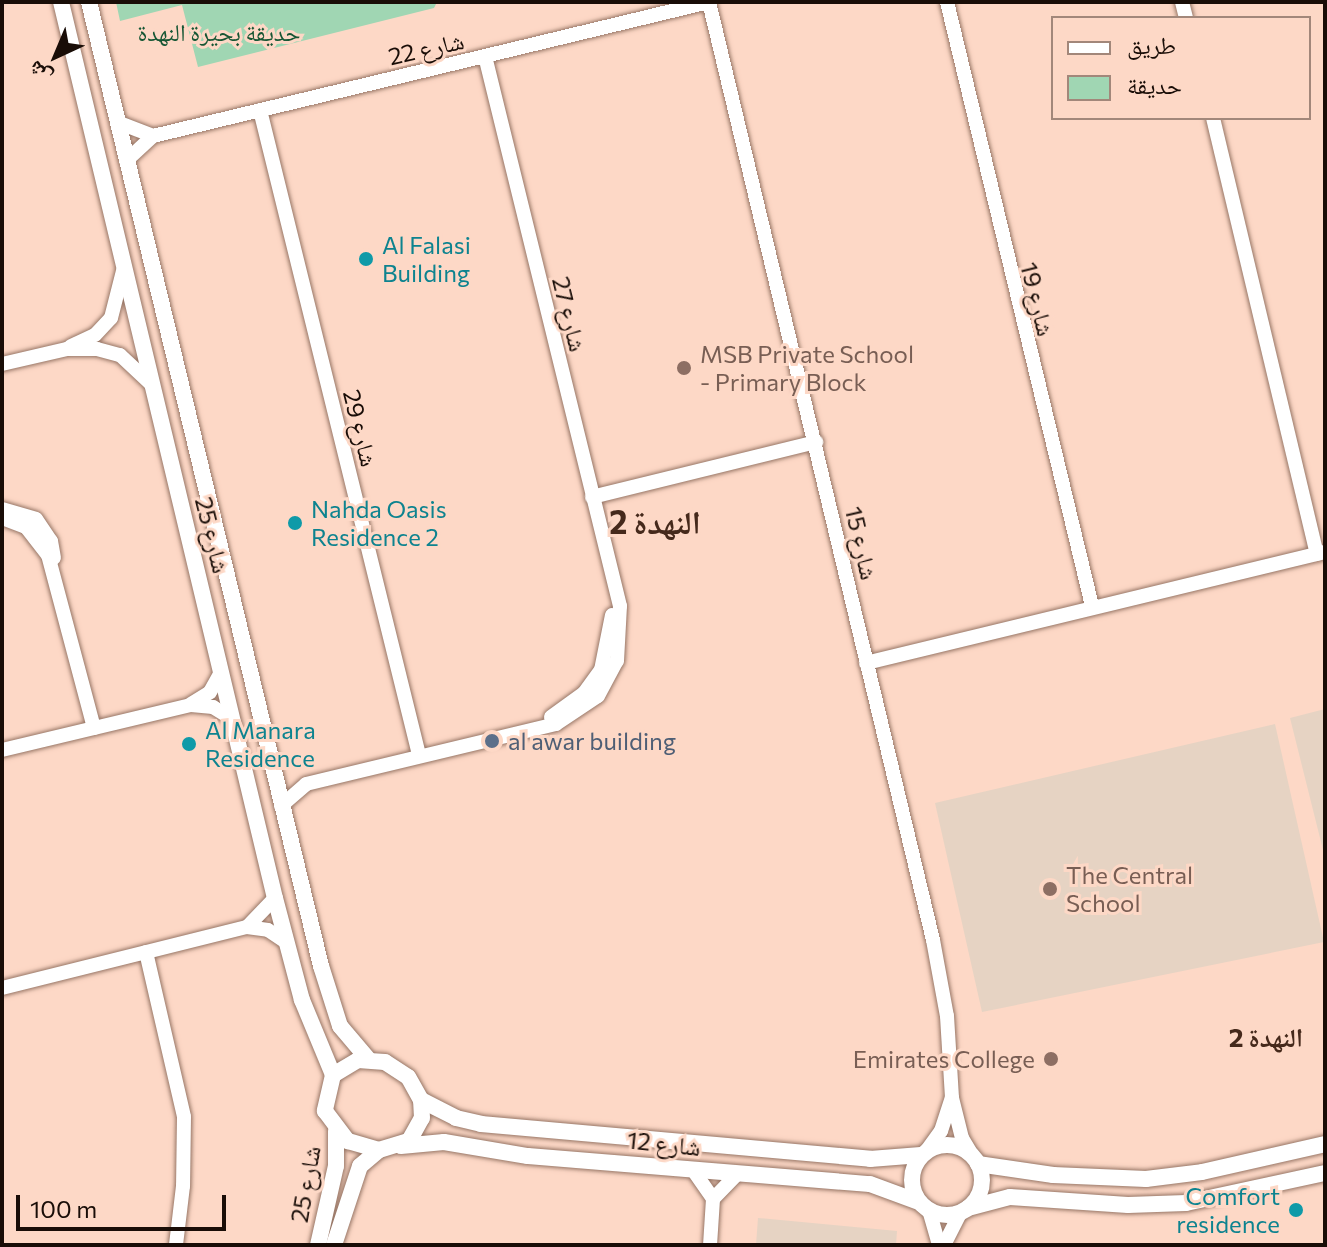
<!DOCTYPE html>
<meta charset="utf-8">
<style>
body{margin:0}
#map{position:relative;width:1327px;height:1247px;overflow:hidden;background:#fdd8c6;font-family:Commissioner,"Noto Naskh Arabic",sans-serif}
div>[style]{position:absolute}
.education>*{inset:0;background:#e6d3c3}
.green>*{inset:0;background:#a0d6b3}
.roads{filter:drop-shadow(0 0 2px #977666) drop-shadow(0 0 2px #977666)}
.minor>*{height:14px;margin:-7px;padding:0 7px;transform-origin:7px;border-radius:7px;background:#fff}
.tertiary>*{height:16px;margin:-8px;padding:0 8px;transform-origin:8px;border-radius:8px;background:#fff}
.tertiary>.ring{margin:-8px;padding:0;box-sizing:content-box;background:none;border:16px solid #fff;border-radius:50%}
.dots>*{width:22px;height:22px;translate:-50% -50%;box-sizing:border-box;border:4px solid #fdd8c6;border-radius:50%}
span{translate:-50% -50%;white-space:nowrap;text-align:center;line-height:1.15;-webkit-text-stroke:6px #fdd8c6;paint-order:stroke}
.park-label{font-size:24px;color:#165634}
.street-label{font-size:24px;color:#190d07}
.culture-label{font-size:24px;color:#0d838f}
.left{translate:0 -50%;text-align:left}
.right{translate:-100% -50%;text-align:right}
.education-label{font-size:24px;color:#785e54}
.service-label{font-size:24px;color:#4e5e75}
.neighbourhood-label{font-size:26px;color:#45291b;font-weight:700}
.district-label{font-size:32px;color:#45291b;font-weight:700}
.frame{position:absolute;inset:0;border:4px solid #190d07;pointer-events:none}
.legend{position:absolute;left:1051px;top:16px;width:260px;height:104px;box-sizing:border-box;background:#fdd8c6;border:2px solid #a2877a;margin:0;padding:10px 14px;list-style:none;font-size:24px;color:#190d07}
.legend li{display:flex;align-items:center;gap:16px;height:40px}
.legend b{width:40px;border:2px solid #a2877a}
.north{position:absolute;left:16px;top:16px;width:80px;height:80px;-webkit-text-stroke:6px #fdd8c6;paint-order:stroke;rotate:224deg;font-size:22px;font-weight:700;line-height:32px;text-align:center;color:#190d07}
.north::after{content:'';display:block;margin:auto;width:28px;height:36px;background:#190d07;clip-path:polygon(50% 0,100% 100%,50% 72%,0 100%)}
.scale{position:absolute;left:16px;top:1195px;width:210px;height:36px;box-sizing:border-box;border:4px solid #190d07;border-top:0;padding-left:10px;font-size:24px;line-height:28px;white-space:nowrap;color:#190d07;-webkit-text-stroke:6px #fdd8c6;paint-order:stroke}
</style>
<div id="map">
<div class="education">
<i style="clip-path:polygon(1325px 709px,1325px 858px,1290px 718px)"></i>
<i style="clip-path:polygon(1275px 724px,1324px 942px,982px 1012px,935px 803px)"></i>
<i style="clip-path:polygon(758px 1218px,897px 1231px,896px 1245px,756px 1245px)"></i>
</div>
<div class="green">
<i style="clip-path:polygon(116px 2px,437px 2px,434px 8px,198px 67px,182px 5px,120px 21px)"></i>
</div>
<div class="roads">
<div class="minor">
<i style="left:709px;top:2px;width:964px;rotate:76.57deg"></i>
<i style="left:933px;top:940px;width:77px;rotate:79.6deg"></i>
<i style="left:947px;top:1016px;width:82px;rotate:86.5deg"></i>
<i style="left:952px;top:1098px;width:41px;rotate:76deg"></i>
<i style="left:962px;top:1138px;width:21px;rotate:59deg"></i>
<i style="left:947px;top:2px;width:621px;rotate:76.5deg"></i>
<i style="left:1182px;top:2px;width:16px;rotate:76deg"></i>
<i style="left:260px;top:110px;width:664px;rotate:76.15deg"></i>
<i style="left:1213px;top:118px;width:448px;rotate:76.6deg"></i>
<i style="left:117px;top:122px;width:39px;rotate:21deg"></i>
<i style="left:126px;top:161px;width:37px;rotate:-43deg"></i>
<i style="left:153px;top:136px;width:572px;rotate:-13.55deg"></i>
<i style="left:71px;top:346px;width:26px;rotate:-25deg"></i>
<i style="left:95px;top:335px;width:23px;rotate:-47deg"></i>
<i style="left:111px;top:318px;width:49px;rotate:-75.7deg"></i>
<i style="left:2px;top:364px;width:67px;rotate:-13deg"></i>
<i style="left:67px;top:349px;width:30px"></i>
<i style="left:97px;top:349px;width:24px;rotate:15deg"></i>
<i style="left:120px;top:355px;width:42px;rotate:43.1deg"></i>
<i style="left:592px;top:497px;width:231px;rotate:-13.8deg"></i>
<i style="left:2px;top:509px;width:35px;rotate:16deg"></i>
<i style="left:36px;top:519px;width:27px;rotate:56deg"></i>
<i style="left:51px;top:541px;width:17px;rotate:80deg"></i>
<i style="left:2px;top:518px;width:26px;rotate:21deg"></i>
<i style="left:26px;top:527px;width:36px;rotate:52deg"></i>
<i style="left:48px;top:555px;width:179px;rotate:75.1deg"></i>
<i style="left:866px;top:663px;width:472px;rotate:-13.6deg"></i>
<i style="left:191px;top:704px;width:22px;rotate:-32deg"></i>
<i style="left:210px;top:692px;width:23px;rotate:-61deg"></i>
<i style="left:551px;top:717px;width:41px;rotate:-36deg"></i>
<i style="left:584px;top:693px;width:29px;rotate:-54deg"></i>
<i style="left:601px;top:670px;width:56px;rotate:-78.7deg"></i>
<i style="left:2px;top:750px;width:194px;rotate:-13.4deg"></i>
<i style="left:191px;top:705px;width:22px;rotate:5deg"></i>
<i style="left:213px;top:707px;width:22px;rotate:32deg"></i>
<i style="left:281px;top:806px;width:33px;rotate:-41deg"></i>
<i style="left:306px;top:784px;width:257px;rotate:-13.5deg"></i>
<i style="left:556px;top:724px;width:50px;rotate:-33.7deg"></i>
<i style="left:598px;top:696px;width:40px;rotate:-62deg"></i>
<i style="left:617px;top:661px;width:55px;rotate:-86.9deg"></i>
<i style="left:620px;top:606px;width:566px;rotate:-103.79deg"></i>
<i style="left:247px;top:927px;width:40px;rotate:-46deg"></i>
<i style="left:146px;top:952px;width:169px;rotate:77deg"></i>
<i style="left:184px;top:1117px;width:69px;rotate:90.8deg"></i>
<i style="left:183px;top:1186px;width:59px;rotate:96.8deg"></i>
<i style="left:2px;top:988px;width:252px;rotate:-14deg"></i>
<i style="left:247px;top:927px;width:21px;rotate:8deg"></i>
<i style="left:268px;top:930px;width:22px;rotate:34deg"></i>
<i style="left:927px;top:1150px;width:24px;rotate:-54deg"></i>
<i style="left:941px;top:1131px;width:35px;rotate:-72deg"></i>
<i style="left:693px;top:1170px;width:35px;rotate:55deg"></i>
<i style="left:713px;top:1199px;width:46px;rotate:93.7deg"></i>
<i style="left:713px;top:1199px;width:35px;rotate:-46deg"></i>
<i style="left:929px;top:1210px;width:36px;rotate:74deg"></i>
<i style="left:944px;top:1245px;width:36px;rotate:-63deg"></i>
</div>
<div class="tertiary">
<i style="left:61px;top:2px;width:921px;rotate:76.57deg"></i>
<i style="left:275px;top:898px;width:106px;rotate:75.2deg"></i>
<i style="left:302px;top:1000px;width:81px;rotate:67.5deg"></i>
<i style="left:89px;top:2px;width:992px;rotate:76.47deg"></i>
<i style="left:321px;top:966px;width:63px;rotate:72.4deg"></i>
<i style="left:340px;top:1026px;width:43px;rotate:49.7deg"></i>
<i style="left:421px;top:1100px;width:39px;rotate:27deg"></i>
<i style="left:456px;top:1118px;width:26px;rotate:13deg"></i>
<i style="left:481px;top:1124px;width:391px;rotate:5.1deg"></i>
<i style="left:870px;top:1159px;width:51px;rotate:-4.5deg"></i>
<i class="ring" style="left:912px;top:1145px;width:54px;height:54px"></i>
<i style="left:401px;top:1146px;width:43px;rotate:-5.3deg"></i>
<i style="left:444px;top:1142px;width:85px;rotate:9.5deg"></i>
<i style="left:528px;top:1156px;width:343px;rotate:4.7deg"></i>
<i style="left:870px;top:1184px;width:52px;rotate:20.2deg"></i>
<i style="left:978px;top:1164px;width:76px;rotate:8.3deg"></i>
<i style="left:1053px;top:1175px;width:93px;rotate:2.5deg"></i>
<i style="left:1146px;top:1179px;width:56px;rotate:-7.1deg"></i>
<i style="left:1202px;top:1172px;width:126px;rotate:-12.8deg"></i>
<i style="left:968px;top:1208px;width:43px;rotate:-14.7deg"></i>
<i style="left:1010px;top:1197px;width:118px;rotate:3.9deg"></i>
<i style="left:1128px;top:1205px;width:58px;rotate:-2deg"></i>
<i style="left:1186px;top:1203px;width:142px;rotate:-12.2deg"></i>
<i style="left:318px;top:1245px;width:81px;rotate:-77.2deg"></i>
<i style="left:336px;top:1166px;width:35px;rotate:-90deg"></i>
<i style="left:334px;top:1245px;width:83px;rotate:-71.8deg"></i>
<i style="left:360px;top:1166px;width:25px;rotate:-40deg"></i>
<i style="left:379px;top:1150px;width:31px;rotate:-17deg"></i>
<i style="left:409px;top:1141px;width:26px;rotate:-61deg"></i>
<i style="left:422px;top:1118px;width:18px;rotate:-93deg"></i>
<i style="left:421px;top:1100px;width:26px;rotate:-119deg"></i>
<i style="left:408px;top:1077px;width:27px;rotate:-147deg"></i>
<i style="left:385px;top:1062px;width:27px;rotate:-176deg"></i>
<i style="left:358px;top:1060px;width:29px;rotate:149deg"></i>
<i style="left:333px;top:1075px;width:37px;rotate:103deg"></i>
<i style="left:325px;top:1111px;width:38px;rotate:53deg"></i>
<i style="left:348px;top:1141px;width:32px;rotate:16deg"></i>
</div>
</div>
<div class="dots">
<i style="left:366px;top:259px;background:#0f9aa8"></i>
<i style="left:684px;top:368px;background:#8d6e63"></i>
<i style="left:295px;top:523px;background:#0f9aa8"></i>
<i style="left:492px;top:741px;background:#5c6f8a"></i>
<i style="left:189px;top:744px;background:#0f9aa8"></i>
<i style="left:1050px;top:889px;background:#8d6e63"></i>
<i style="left:1051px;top:1059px;background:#8d6e63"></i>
<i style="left:1296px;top:1210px;background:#0f9aa8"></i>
</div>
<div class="park-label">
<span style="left:219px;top:32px">حديقة بحيرة النهدة</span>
</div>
<div class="street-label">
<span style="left:426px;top:48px;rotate:-13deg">شارع 22</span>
<span style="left:1038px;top:299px;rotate:76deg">شارع 19</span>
<span style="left:570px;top:314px;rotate:76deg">شارع 27</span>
<span style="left:361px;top:428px;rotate:76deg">شارع 29</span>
<span style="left:213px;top:535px;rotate:76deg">شارع 25</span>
<span style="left:862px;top:543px;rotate:77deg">شارع 15</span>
<span style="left:664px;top:1143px;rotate:6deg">شارع 12</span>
<span style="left:305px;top:1184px;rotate:-80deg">شارع 25</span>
</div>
<div class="culture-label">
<span class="left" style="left:382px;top:259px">Al Falasi<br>Building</span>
<span class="left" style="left:311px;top:523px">Nahda Oasis<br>Residence 2</span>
<span class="left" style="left:205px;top:744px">Al Manara<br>Residence</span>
<span class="right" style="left:1280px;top:1210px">Comfort<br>residence</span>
</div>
<div class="education-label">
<span class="left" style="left:700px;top:368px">MSB Private School<br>- Primary Block</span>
<span class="left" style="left:1066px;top:889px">The Central<br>School</span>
<span class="right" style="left:1035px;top:1059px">Emirates College</span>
</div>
<div class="service-label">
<span class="left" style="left:508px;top:741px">al awar building</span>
</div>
<div class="neighbourhood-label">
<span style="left:1266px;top:1037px">النهدة 2</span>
</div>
<div class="district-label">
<span style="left:655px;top:521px">النهدة 2</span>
</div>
<div class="frame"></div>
<ul class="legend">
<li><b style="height:10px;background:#fff"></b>طريق</li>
<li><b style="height:22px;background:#a0d6b3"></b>حديقة</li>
</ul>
<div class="north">ش</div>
<div class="scale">100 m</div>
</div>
